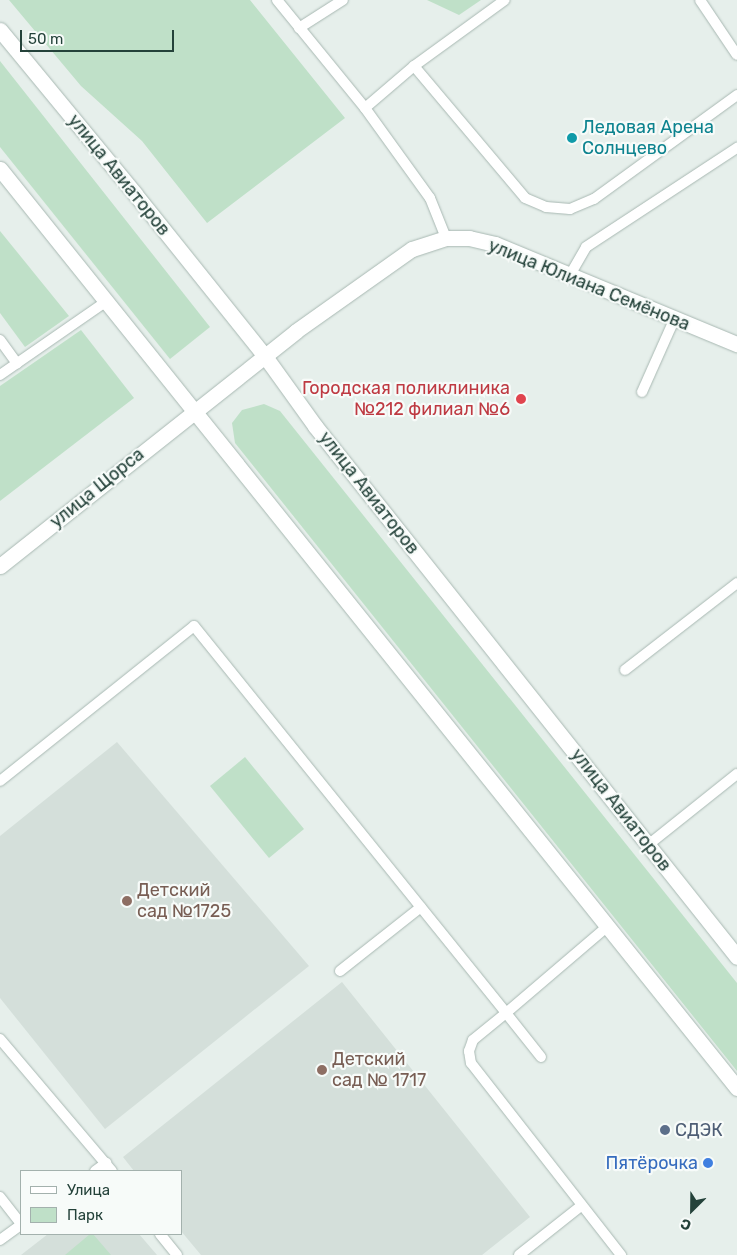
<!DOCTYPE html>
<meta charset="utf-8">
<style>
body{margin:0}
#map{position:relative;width:737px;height:1255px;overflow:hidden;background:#e6efeb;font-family:Rubik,sans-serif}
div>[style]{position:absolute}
.built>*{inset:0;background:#d4dfda}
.green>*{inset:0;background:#bfe0c8}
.roads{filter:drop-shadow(0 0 1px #a8b8b2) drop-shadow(0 0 1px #a8b8b2)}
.lane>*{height:10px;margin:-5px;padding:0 5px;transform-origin:5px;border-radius:5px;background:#fff}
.secondary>*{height:15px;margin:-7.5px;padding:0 7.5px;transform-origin:7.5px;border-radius:7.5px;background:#fff}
.dots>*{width:14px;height:14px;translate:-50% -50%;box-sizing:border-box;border:2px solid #f7fbf9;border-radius:50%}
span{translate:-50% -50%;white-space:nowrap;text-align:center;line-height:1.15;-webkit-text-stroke:4.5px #f7fbf9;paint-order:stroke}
.culture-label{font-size:18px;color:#0d838f}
.left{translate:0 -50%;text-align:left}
.street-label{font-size:18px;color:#24423a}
.health-label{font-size:18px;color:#be3a42}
.right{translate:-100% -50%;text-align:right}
.education-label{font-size:18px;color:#785e54}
.service-label{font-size:18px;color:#4e5e75}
.shop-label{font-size:18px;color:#366cbe}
.legend{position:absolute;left:20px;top:1170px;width:162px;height:65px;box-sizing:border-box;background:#f7fbf9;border:1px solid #a3b1ad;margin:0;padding:6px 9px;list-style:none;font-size:15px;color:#24423a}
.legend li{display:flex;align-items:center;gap:10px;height:25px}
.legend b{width:25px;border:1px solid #a3b1ad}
.north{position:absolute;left:667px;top:1185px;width:50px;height:50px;-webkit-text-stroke:4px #f7fbf9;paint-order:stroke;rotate:203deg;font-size:14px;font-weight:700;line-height:20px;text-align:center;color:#24423a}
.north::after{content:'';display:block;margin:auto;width:18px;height:22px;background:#24423a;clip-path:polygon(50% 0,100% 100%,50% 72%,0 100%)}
.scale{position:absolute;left:20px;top:30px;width:154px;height:22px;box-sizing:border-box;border:2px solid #24423a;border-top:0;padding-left:6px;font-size:15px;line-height:18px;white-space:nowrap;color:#24423a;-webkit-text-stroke:4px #f7fbf9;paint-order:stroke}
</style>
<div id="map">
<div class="built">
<i style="clip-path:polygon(117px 742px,309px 966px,105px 1129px,0 998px,0 836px)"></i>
<i style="clip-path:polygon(342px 982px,530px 1217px,482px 1255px,201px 1255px,181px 1231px,181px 1171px,134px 1171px,123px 1157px)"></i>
<i style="clip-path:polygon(48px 1234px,139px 1234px,157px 1255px,21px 1255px)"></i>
</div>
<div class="green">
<i style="clip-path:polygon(9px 0,250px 0,345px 118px,207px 223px,142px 141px,81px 86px)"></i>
<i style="clip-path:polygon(427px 0,481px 0,459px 15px)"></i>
<i style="clip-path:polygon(0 61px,210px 327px,170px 359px,0 147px)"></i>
<i style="clip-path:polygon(0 231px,69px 316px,25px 347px,0 313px)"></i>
<i style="clip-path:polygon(81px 330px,134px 398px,0 501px,0 386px)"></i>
<i style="clip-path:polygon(264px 404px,280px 411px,737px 983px,737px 1071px,235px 443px,232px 423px,242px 410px)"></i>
<i style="clip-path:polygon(245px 757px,304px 829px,269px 858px,210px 786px)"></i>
<i style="clip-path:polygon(90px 1234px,93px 1234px,111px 1255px,65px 1255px)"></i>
</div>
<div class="roads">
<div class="lane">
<i style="left:277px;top:0;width:139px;rotate:50.8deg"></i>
<i style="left:365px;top:108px;width:111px;rotate:54.2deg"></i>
<i style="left:430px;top:198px;width:43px;rotate:68.2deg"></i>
<i style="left:700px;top:0;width:66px;rotate:56.1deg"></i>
<i style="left:299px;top:28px;width:52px;rotate:-32.5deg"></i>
<i style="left:414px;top:66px;width:172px;rotate:49.9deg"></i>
<i style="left:525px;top:198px;width:23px;rotate:23deg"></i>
<i style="left:546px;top:207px;width:24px;rotate:5deg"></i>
<i style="left:570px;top:209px;width:26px;rotate:-23deg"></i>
<i style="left:594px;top:199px;width:177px;rotate:-36deg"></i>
<i style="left:365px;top:108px;width:65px;rotate:-40.6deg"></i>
<i style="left:414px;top:66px;width:112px;rotate:-36deg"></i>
<i style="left:570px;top:275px;width:32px;rotate:-60deg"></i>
<i style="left:586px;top:247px;width:181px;rotate:-33.3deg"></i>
<i style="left:0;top:340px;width:29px;rotate:54deg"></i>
<i style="left:0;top:375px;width:130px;rotate:-34.7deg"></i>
<i style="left:642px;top:392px;width:79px;rotate:-66deg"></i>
<i style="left:625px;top:670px;width:142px;rotate:-37.8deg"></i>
<i style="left:0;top:781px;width:248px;rotate:-38.6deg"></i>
<i style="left:194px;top:626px;width:497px;rotate:51.1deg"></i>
<i style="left:506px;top:1013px;width:134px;rotate:-40.5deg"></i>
<i style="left:648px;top:845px;width:114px;rotate:-38.6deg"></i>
<i style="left:340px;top:971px;width:103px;rotate:-38.3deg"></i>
<i style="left:0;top:1039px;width:173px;rotate:49.7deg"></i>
<i style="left:541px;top:1057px;width:56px;rotate:-128.5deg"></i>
<i style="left:506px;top:1013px;width:43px;rotate:140.7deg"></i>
<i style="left:473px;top:1040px;width:12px;rotate:110deg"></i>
<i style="left:469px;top:1051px;width:12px;rotate:81deg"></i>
<i style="left:471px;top:1063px;width:244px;rotate:52deg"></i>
<i style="left:95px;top:1171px;width:14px;rotate:-36deg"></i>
<i style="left:0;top:1197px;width:34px;rotate:52deg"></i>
<i style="left:160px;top:1234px;width:27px;rotate:51deg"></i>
<i style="left:0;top:1240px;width:26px;rotate:-36deg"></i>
<i style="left:519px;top:1255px;width:80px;rotate:-38.4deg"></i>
</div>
<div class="secondary">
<i style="left:0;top:30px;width:212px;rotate:50.5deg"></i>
<i style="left:135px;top:194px;width:206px;rotate:51.3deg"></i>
<i style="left:264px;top:355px;width:87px;rotate:54.3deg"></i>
<i style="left:315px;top:426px;width:678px;rotate:51.52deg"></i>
<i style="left:0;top:169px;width:1178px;rotate:51.27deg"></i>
<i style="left:0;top:566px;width:378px;rotate:-38.4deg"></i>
<i style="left:296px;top:331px;width:142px;rotate:-35.3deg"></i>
<i style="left:412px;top:249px;width:36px;rotate:-18deg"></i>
<i style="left:446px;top:238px;width:23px"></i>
<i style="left:469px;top:238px;width:27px;rotate:13deg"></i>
<i style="left:495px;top:244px;width:262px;rotate:22.5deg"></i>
</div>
</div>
<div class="dots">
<i style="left:572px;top:138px;background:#0f9aa8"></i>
<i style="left:521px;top:399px;background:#e0444e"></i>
<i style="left:127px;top:901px;background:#8d6e63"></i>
<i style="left:322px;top:1070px;background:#8d6e63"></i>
<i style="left:665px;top:1130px;background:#5c6f8a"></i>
<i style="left:708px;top:1163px;background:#3f7fe0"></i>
</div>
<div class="culture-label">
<span class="left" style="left:582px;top:138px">Ледовая Арена<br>Солнцево</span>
</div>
<div class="street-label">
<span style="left:119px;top:175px;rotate:51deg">улица Авиаторов</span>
<span style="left:589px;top:285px;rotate:22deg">улица Юлиана Семёнова</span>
<span style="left:97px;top:488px;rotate:-39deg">улица Щорса</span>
<span style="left:369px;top:493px;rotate:52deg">улица Авиаторов</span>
<span style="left:621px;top:810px;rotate:52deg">улица Авиаторов</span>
</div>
<div class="health-label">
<span class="right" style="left:510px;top:399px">Городская поликлиника<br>№212 филиал №6</span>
</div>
<div class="education-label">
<span class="left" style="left:137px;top:901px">Детский<br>сад №1725</span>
<span class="left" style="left:332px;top:1070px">Детский<br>сад № 1717</span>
</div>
<div class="service-label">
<span class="left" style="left:675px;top:1130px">СДЭК</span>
</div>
<div class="shop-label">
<span class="right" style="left:698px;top:1163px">Пятёрочка</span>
</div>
<ul class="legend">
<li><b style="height:6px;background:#fff"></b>Улица</li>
<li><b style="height:14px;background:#bfe0c8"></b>Парк</li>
</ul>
<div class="north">С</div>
<div class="scale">50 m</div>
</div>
